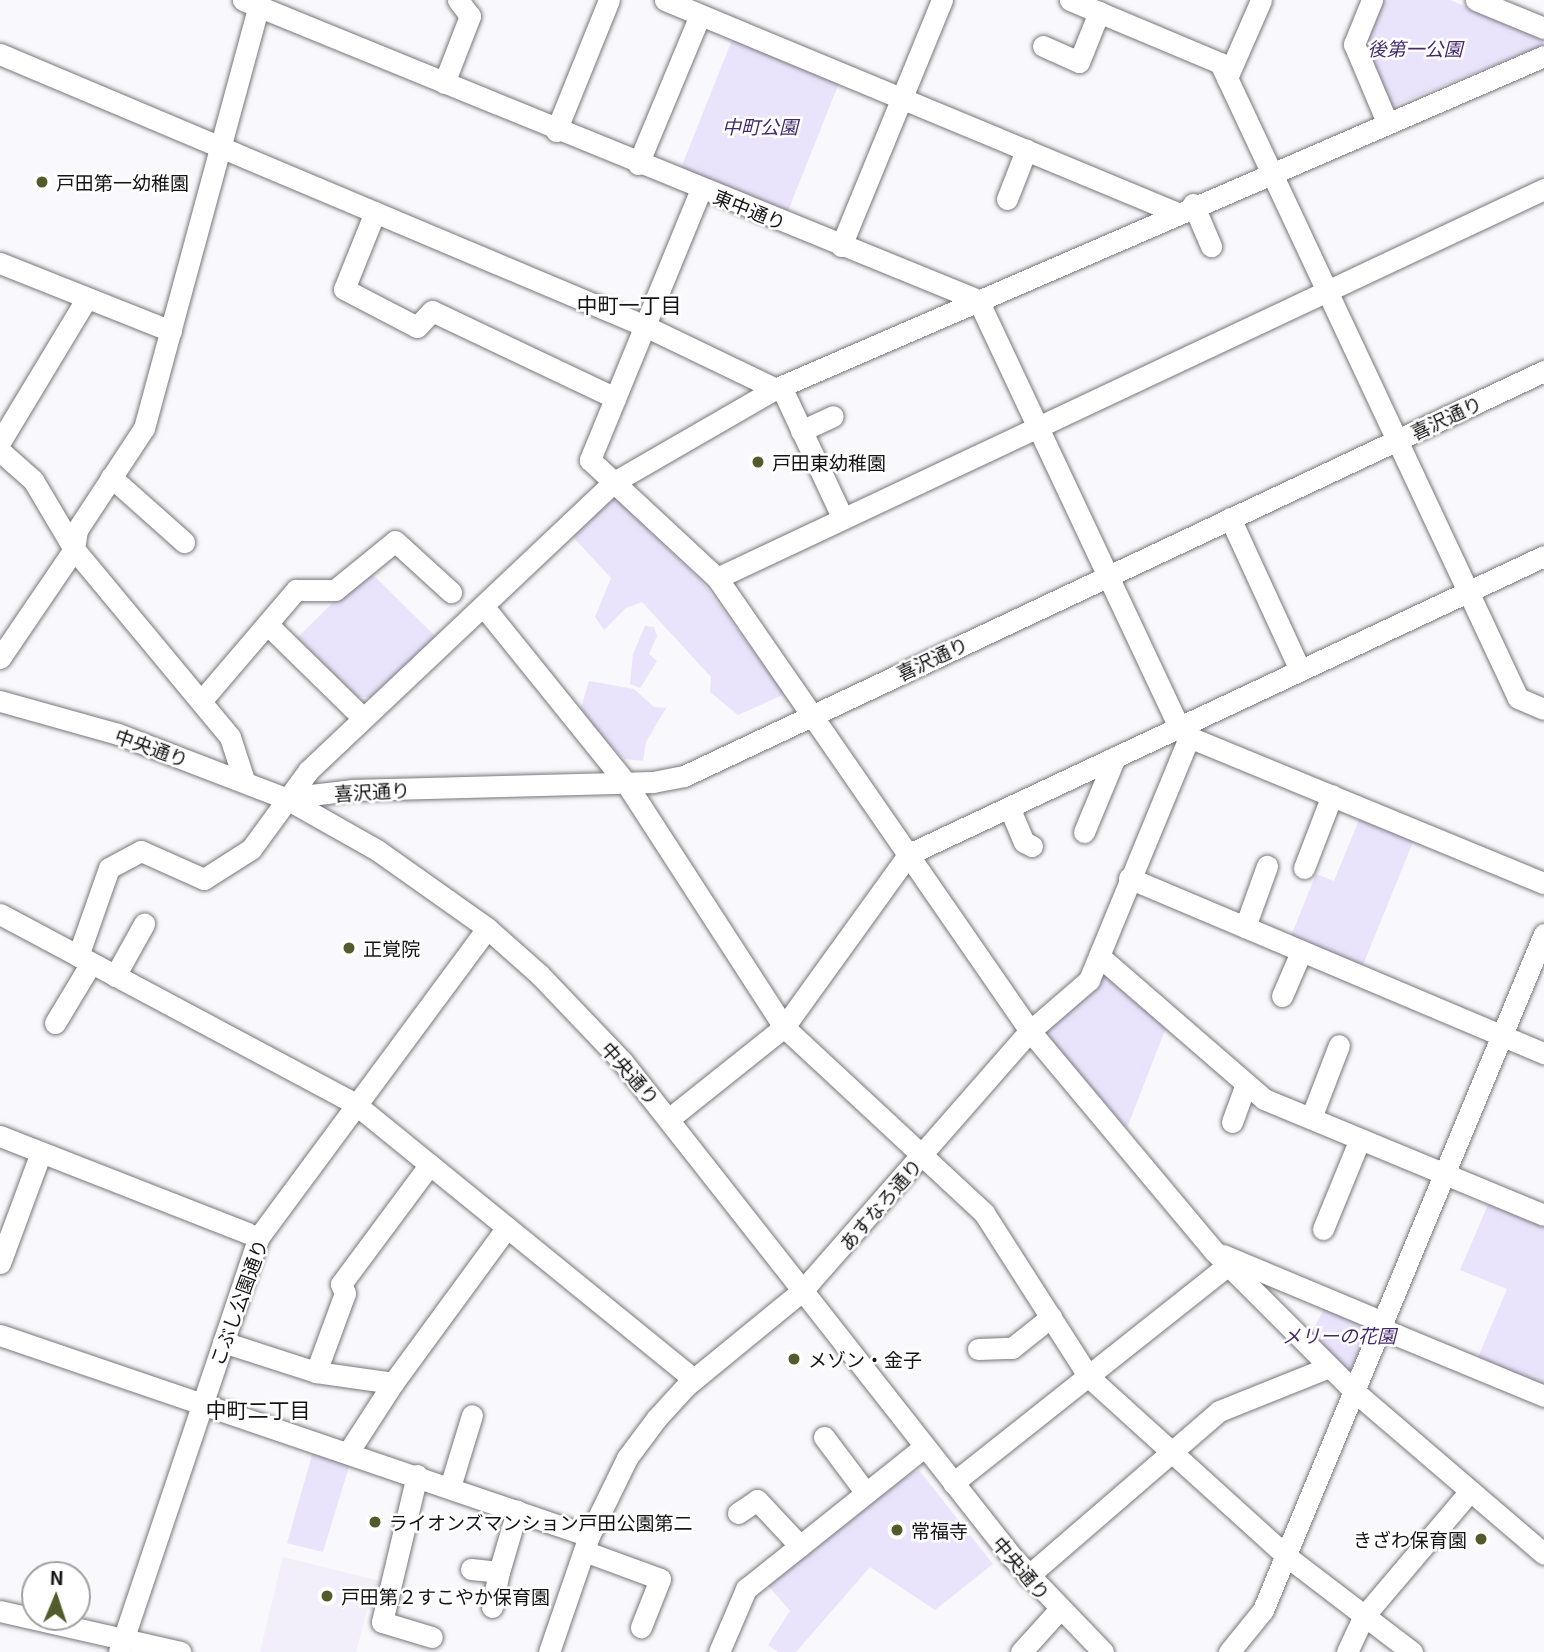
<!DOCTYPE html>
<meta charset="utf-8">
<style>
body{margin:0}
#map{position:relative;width:1544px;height:1652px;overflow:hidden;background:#f9f8fc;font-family:Georgia,"Noto Sans JP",serif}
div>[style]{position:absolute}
.built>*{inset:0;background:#f2eefa}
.green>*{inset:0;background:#eae3fc}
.roads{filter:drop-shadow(0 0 2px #78777b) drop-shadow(0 0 2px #78777b)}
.minor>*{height:21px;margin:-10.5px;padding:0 10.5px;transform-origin:10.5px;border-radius:10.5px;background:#fff}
.dots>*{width:19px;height:19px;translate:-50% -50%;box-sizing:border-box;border:4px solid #fff;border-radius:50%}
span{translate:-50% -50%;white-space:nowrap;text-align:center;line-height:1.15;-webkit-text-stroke:5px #fff;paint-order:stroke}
.park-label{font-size:19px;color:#45296e;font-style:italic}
.poi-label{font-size:19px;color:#141415}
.left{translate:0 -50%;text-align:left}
.right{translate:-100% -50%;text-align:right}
.street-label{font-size:19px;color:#141415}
.neighbourhood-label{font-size:21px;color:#141415}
.north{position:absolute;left:21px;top:1561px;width:70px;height:70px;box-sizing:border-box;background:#fff;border:2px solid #a1a1a1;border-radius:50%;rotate:2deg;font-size:19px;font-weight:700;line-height:28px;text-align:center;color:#141415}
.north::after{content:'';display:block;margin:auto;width:24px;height:32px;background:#525b2b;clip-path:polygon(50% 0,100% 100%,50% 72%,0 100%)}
</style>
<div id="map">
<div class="built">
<i style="clip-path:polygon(283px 1557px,384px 1582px,378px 1611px,367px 1610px,356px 1652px,260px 1652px)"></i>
</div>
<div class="green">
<i style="clip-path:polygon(1378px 0,1450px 0,1543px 38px,1543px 45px,1388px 108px,1360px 42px)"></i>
<i style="clip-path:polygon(732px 40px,839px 83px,788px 211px,681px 168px)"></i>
<i style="clip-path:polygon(612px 495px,702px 582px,785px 694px,738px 715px,710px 692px,711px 677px,642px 602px,626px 608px,604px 630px,595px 617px,611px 578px,574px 538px,575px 529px)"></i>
<i style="clip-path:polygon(367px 569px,436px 637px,371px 697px,358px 697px,297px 638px)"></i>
<i style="clip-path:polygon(645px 626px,654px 627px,657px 636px,649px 654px,657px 661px,640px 688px,630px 684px,633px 654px)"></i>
<i style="clip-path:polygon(589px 681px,634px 689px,654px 707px,666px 708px,646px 742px,643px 761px,625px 759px,579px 714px)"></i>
<i style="clip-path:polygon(1361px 815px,1415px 837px,1361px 970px,1289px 941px,1316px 874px,1334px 881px)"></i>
<i style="clip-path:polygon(1099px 970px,1167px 1025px,1127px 1128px,1044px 1035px,1091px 991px)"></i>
<i style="clip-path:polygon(1490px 1200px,1544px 1222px,1544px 1391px,1476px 1362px,1507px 1289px,1460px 1270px)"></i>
<i style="clip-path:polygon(1328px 1303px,1372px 1321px,1349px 1373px,1308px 1338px)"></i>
<i style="clip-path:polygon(314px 1448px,351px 1460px,323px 1552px,287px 1543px)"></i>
<i style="clip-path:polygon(919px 1470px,993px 1564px,935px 1610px,870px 1567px,796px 1652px,778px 1652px,768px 1645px,790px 1611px,765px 1582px,871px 1497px)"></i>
</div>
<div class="roads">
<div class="minor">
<i style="left:243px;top:0;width:794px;rotate:22.2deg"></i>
<i style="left:978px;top:300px;width:473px;rotate:64.8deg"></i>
<i style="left:1179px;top:728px;width:13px;rotate:42deg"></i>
<i style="left:1189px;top:737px;width:384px;rotate:22.4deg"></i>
<i style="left:665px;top:0;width:552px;rotate:22.57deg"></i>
<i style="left:1070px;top:0;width:163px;rotate:22.8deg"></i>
<i style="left:1220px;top:63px;width:701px;rotate:64.86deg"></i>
<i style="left:1518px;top:698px;width:28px;rotate:23deg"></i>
<i style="left:1372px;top:0;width:48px;rotate:112.2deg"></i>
<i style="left:1354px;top:44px;width:85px;rotate:67.1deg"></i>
<i style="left:1476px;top:0;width:74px;rotate:22.4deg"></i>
<i style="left:1043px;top:46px;width:39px;rotate:24deg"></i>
<i style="left:1079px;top:62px;width:54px;rotate:-68.2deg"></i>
<i style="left:0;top:54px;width:700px;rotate:22.87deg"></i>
<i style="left:645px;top:326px;width:154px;rotate:25.7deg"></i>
<i style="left:784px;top:393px;width:137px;rotate:64.9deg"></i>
<i style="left:1227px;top:78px;width:85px;rotate:-66.4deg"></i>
<i style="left:444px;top:83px;width:72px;rotate:-68.8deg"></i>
<i style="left:470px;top:16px;width:20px;rotate:-127deg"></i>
<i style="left:556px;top:131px;width:141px;rotate:-68deg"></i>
<i style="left:638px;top:164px;width:161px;rotate:-67.4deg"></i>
<i style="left:701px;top:189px;width:293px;rotate:112.3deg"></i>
<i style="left:590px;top:460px;width:173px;rotate:42.9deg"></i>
<i style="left:717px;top:578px;width:551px;rotate:55.36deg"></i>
<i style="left:1030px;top:1031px;width:287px;rotate:50.1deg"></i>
<i style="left:1214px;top:1251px;width:198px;rotate:45deg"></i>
<i style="left:1354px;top:1391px;width:250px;rotate:40.6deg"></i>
<i style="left:1007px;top:199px;width:53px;rotate:-68.8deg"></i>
<i style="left:1193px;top:204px;width:46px;rotate:66.8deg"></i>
<i style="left:375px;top:212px;width:83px;rotate:111.9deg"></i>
<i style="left:344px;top:289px;width:82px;rotate:27.5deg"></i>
<i style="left:417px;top:327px;width:22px;rotate:-47deg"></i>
<i style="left:432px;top:311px;width:203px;rotate:25.4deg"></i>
<i style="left:841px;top:246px;width:266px;rotate:-67.7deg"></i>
<i style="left:0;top:263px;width:184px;rotate:21.7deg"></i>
<i style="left:801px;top:431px;width:35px;rotate:-25deg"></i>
<i style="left:0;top:442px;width:168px;rotate:-58.9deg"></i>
<i style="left:0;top:451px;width:44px;rotate:41.3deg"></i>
<i style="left:33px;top:480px;width:80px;rotate:59.3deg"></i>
<i style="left:74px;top:549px;width:244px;rotate:50.3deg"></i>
<i style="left:230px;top:737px;width:45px;rotate:72deg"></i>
<i style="left:111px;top:477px;width:98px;rotate:41.7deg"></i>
<i style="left:1230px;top:518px;width:167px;rotate:65.3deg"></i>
<i style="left:717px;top:578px;width:914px;rotate:-25.19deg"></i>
<i style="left:484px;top:607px;width:226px;rotate:51.1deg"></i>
<i style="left:626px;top:783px;width:291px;rotate:57.1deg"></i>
<i style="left:784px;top:1027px;width:273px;rotate:42.9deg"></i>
<i style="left:984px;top:1213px;width:195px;rotate:57.4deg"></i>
<i style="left:1089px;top:1377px;width:265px;rotate:42.2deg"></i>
<i style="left:1285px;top:1555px;width:160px;rotate:37.4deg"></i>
<i style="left:267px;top:624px;width:134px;rotate:44.4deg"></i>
<i style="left:0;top:658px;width:132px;rotate:-55.8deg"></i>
<i style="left:74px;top:549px;width:19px;rotate:-81deg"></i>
<i style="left:77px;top:530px;width:122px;rotate:-56.7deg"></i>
<i style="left:144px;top:428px;width:443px;rotate:-74.8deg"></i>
<i style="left:202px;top:700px;width:145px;rotate:-49.5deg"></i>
<i style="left:296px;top:590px;width:39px"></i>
<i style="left:335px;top:590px;width:77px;rotate:-39.2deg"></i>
<i style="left:395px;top:541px;width:76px;rotate:42.3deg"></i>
<i style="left:0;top:701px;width:123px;rotate:15.6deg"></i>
<i style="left:118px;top:734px;width:179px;rotate:21deg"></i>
<i style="left:285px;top:798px;width:106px;rotate:29.5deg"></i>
<i style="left:377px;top:850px;width:135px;rotate:35.3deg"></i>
<i style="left:487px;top:928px;width:71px;rotate:41.6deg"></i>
<i style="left:540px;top:975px;width:119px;rotate:46.4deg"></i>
<i style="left:622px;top:1061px;width:632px;rotate:51.81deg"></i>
<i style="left:1013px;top:1558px;width:130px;rotate:46.2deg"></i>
<i style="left:285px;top:798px;width:67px;rotate:-6.8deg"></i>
<i style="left:352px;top:790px;width:301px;rotate:-1.5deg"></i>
<i style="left:653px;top:782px;width:32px;rotate:-11deg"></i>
<i style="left:684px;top:776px;width:951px;rotate:-25.22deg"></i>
<i style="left:1009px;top:807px;width:38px;rotate:67deg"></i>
<i style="left:1024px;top:842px;width:9px;rotate:27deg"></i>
<i style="left:1084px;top:832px;width:81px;rotate:-67.5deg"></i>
<i style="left:1304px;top:868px;width:78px;rotate:-69deg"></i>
<i style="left:1129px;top:878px;width:450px;rotate:22.9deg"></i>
<i style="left:0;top:914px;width:401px;rotate:28.1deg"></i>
<i style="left:354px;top:1103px;width:438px;rotate:39.1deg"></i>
<i style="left:1245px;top:927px;width:65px;rotate:-70.2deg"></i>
<i style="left:78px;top:956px;width:93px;rotate:-70.6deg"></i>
<i style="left:109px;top:868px;width:36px;rotate:-28deg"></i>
<i style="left:141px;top:851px;width:69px;rotate:24deg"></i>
<i style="left:204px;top:879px;width:56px;rotate:-32.6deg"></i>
<i style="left:251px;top:849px;width:97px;rotate:-53.8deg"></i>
<i style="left:308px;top:771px;width:421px;rotate:-43.4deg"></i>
<i style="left:614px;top:482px;width:186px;rotate:-30deg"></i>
<i style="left:775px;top:389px;width:838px;rotate:-23.41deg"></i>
<i style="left:1099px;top:956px;width:218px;rotate:40.9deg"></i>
<i style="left:1264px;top:1099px;width:303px;rotate:22.5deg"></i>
<i style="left:115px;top:976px;width:60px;rotate:-60.9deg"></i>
<i style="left:1282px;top:996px;width:48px;rotate:-66.6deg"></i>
<i style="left:55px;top:1023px;width:70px;rotate:-59deg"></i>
<i style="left:670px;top:1118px;width:146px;rotate:-38.6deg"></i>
<i style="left:784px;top:1027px;width:213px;rotate:-54.2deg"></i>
<i style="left:909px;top:854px;width:701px;rotate:-25.14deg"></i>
<i style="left:1311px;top:1118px;width:78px;rotate:-69deg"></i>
<i style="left:1232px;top:1122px;width:40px;rotate:-69.8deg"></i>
<i style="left:0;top:1136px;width:266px;rotate:21.4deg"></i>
<i style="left:1323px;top:1229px;width:97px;rotate:-67.7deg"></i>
<i style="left:1223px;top:1255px;width:173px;rotate:22.7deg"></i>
<i style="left:0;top:1263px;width:118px;rotate:-69.7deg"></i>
<i style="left:1380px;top:1328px;width:178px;rotate:22.5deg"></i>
<i style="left:0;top:1335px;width:622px;rotate:18.84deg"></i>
<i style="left:223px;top:1342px;width:98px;rotate:17.9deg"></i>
<i style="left:316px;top:1372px;width:78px;rotate:8.1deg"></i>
<i style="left:978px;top:1349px;width:34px;rotate:-2deg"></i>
<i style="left:1012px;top:1348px;width:50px;rotate:-38.5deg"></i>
<i style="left:316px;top:1372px;width:84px;rotate:-69.8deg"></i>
<i style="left:345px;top:1293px;width:10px;rotate:-114deg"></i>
<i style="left:341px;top:1284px;width:149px;rotate:-53.4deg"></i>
<i style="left:824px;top:1437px;width:70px;rotate:53.1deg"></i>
<i style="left:349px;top:1451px;width:81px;rotate:-57.1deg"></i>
<i style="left:393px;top:1383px;width:193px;rotate:-53.8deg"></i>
<i style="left:417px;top:1475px;width:151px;rotate:103.4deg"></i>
<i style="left:382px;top:1622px;width:52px;rotate:16.7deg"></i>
<i style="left:953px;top:1483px;width:351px;rotate:-38.4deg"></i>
<i style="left:450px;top:1487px;width:75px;rotate:-73deg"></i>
<i style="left:738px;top:1513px;width:23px;rotate:-34deg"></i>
<i style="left:757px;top:1500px;width:63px;rotate:46.9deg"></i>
<i style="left:584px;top:1551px;width:81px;rotate:20.2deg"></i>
<i style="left:660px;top:1579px;width:52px;rotate:111.6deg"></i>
<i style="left:471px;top:1569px;width:28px;rotate:6deg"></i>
<i style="left:499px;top:1572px;width:64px;rotate:-73.6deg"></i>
<i style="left:1028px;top:1576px;width:252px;rotate:-40.8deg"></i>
<i style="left:1219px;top:1411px;width:118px;rotate:-21.8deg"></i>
<i style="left:492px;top:1607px;width:36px;rotate:-79deg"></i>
<i style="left:0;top:1611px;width:185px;rotate:12.8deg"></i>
<i style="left:119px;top:1652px;width:437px;rotate:-71.4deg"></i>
<i style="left:258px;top:1238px;width:385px;rotate:-53.5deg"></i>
<i style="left:549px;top:1652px;width:123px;rotate:-71deg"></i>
<i style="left:589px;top:1536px;width:87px;rotate:-64deg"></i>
<i style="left:627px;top:1458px;width:49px;rotate:-53.4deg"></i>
<i style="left:656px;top:1419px;width:46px;rotate:-47.6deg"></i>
<i style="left:687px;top:1385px;width:149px;rotate:-39.3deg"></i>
<i style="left:802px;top:1291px;width:346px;rotate:-48.8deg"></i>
<i style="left:1030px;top:1031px;width:78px;rotate:-40.8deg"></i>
<i style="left:1089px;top:980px;width:263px;rotate:-67.6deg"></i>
<i style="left:719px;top:1652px;width:69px;rotate:-66.8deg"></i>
<i style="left:746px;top:1589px;width:228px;rotate:-38.6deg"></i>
<i style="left:1021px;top:1652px;width:57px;rotate:-47.9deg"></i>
<i style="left:1229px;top:1652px;width:54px;rotate:-51deg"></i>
<i style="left:1263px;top:1610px;width:732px;rotate:-67.43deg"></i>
<i style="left:1347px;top:1652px;width:40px;rotate:-65deg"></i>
<i style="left:1364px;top:1616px;width:164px;rotate:-49.7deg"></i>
</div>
</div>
<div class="dots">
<i style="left:42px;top:182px;background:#525b2b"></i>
<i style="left:758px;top:462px;background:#525b2b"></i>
<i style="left:349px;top:948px;background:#525b2b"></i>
<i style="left:794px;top:1359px;background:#525b2b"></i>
<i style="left:375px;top:1522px;background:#525b2b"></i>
<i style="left:897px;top:1530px;background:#525b2b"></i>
<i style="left:1481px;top:1539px;background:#525b2b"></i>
<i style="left:327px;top:1596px;background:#525b2b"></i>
</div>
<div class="park-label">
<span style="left:1415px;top:48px">後第一公園</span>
<span style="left:760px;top:126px">中町公園</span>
<span style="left:1339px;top:1335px">メリーの花園</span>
</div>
<div class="poi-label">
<span class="left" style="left:56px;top:182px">戸田第一幼稚園</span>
<span class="left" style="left:772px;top:462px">戸田東幼稚園</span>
<span class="left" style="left:363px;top:948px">正覚院</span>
<span class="left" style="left:808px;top:1359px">メゾン・金子</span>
<span class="left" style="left:389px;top:1522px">ライオンズマンション戸田公園第二</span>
<span class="left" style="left:911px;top:1530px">常福寺</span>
<span class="right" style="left:1467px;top:1539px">きざわ保育園</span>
<span class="left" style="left:341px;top:1596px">戸田第２すこやか保育園</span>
</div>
<div class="street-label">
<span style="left:750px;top:209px;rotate:22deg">東中通り</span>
<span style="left:1446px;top:417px;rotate:-25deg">喜沢通り</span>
<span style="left:932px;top:658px;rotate:-25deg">喜沢通り</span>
<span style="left:152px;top:747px;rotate:20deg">中央通り</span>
<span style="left:372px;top:791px;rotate:-3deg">喜沢通り</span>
<span style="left:631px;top:1073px;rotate:49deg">中央通り</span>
<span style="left:880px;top:1204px;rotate:-49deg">あすなろ通り</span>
<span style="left:238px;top:1302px;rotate:-70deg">こぶし公園通り</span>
<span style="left:1022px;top:1568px;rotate:50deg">中央通り</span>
</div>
<div class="neighbourhood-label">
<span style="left:629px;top:304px">中町一丁目</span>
<span style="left:258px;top:1409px">中町二丁目</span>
</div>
<div class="north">N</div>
</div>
